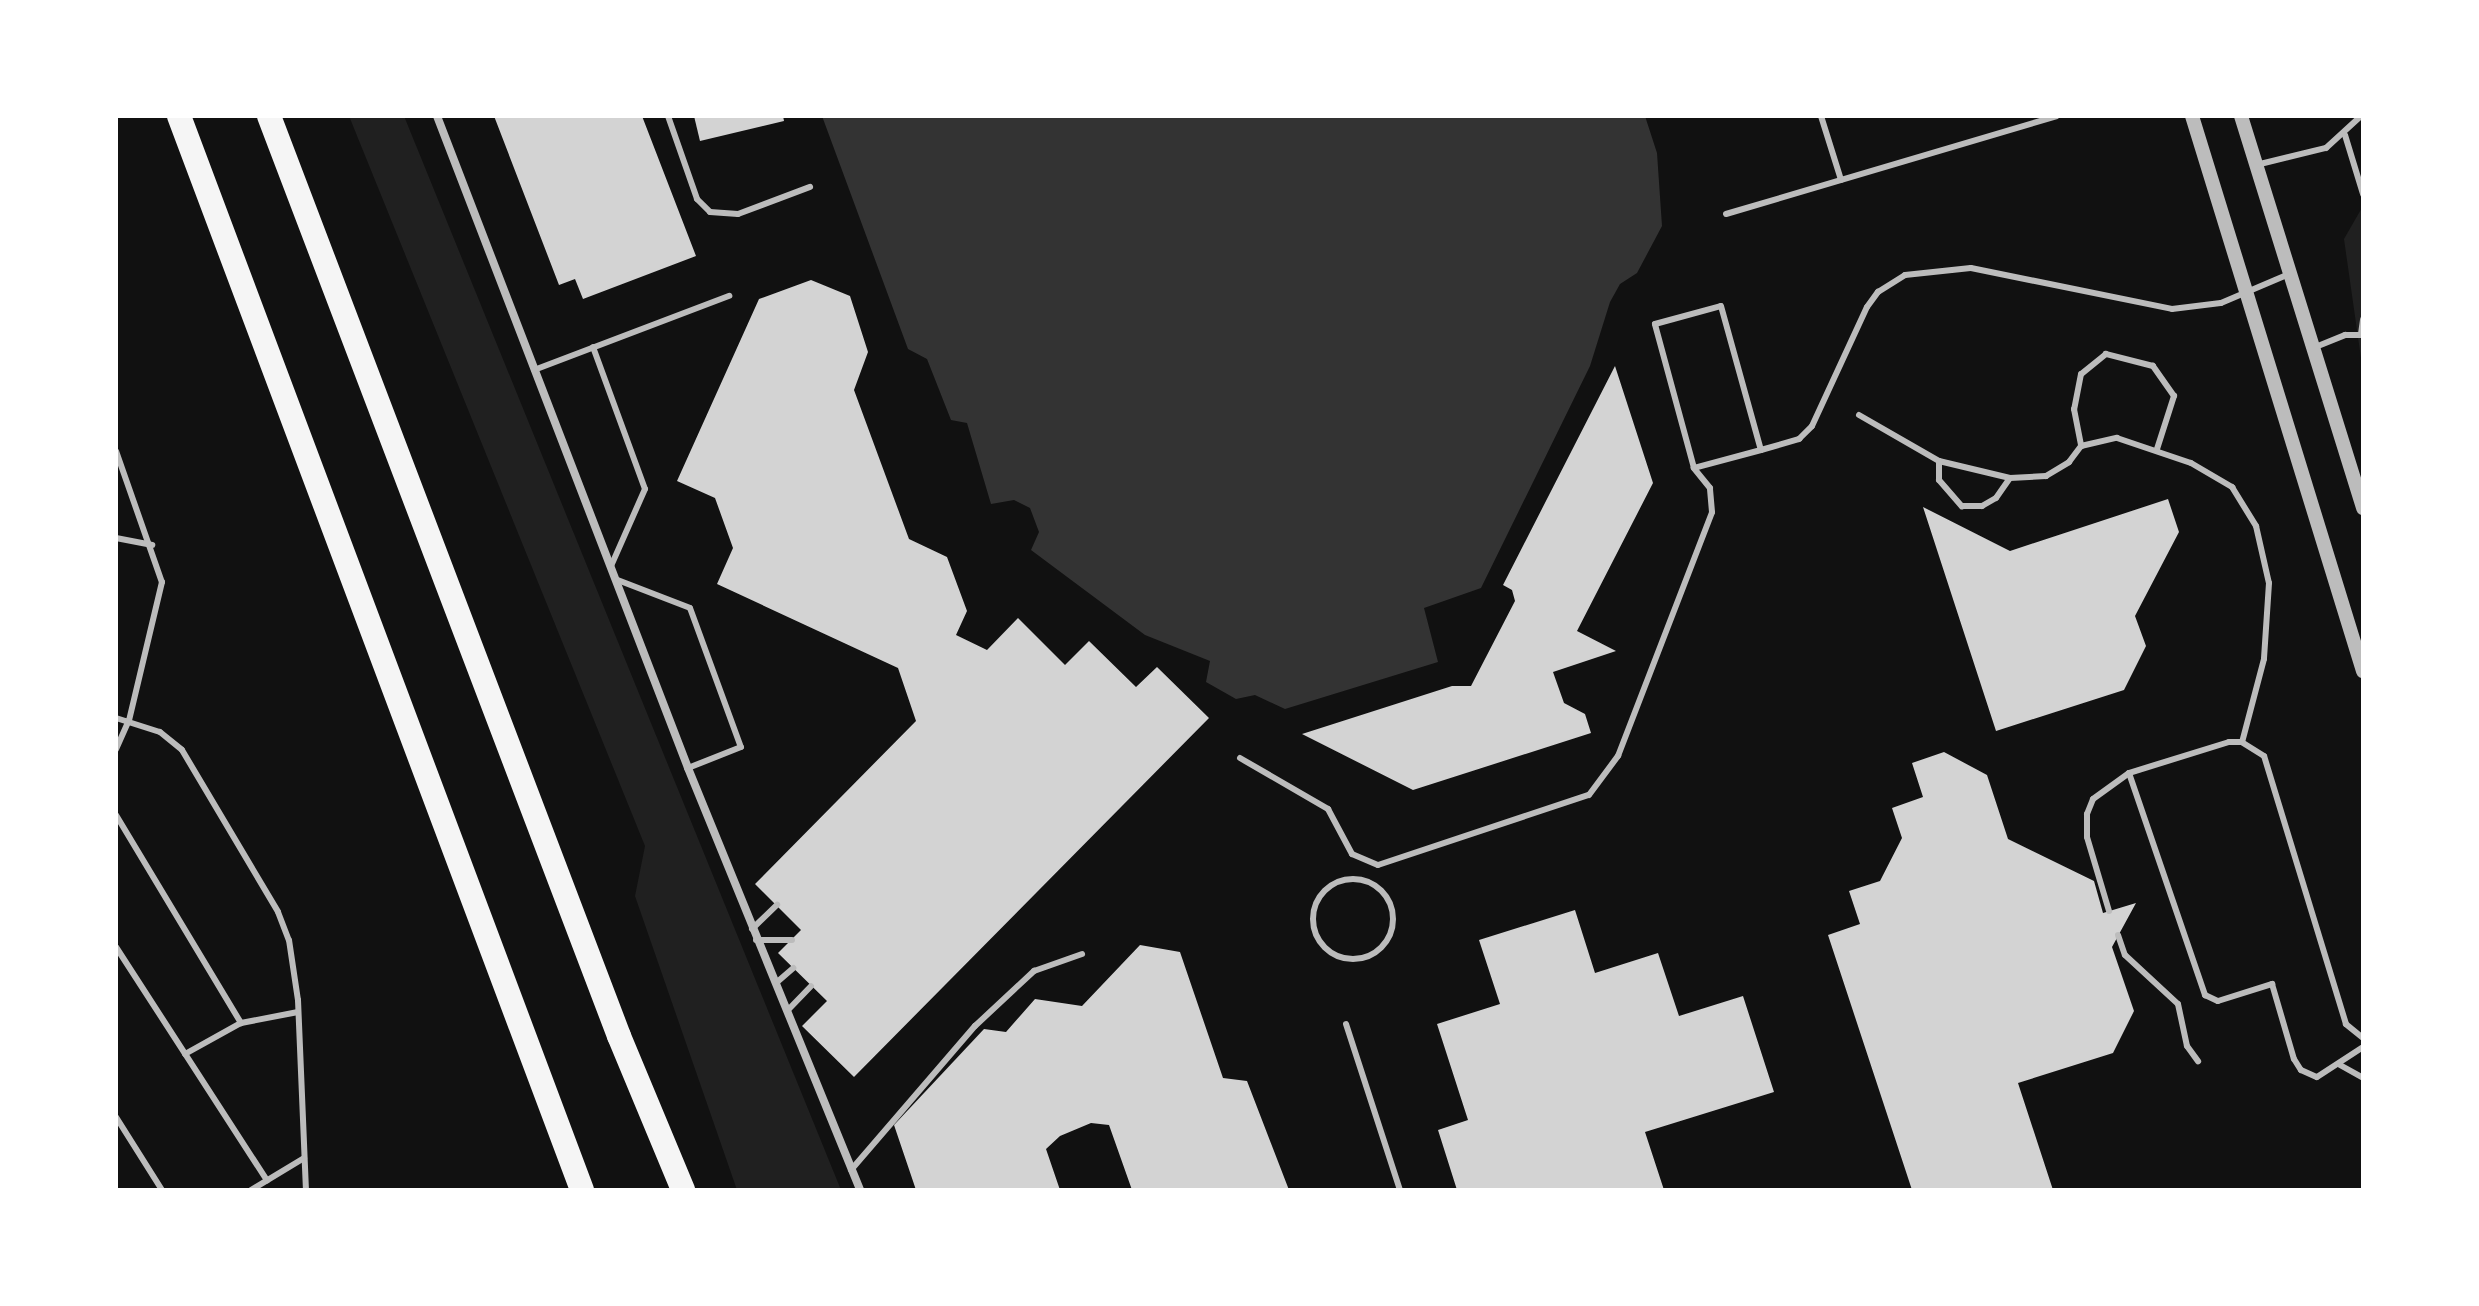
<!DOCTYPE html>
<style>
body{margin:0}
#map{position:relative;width:2479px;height:1306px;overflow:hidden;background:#111;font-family:"Varela Round",sans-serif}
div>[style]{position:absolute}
.green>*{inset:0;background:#202020}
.water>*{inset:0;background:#333}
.building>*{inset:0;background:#d3d3d3}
.service>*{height:6px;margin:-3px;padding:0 3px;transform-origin:3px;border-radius:3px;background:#bcbcbc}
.service>.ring{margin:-3px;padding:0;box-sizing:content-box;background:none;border:6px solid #bcbcbc;border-radius:50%}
.minor>*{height:8px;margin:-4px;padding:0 4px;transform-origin:4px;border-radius:4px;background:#bcbcbc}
.tertiary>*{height:14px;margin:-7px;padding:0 7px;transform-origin:7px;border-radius:7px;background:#bcbcbc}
.motorway>*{height:24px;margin:-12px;padding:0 12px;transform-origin:12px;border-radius:12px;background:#f5f5f5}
span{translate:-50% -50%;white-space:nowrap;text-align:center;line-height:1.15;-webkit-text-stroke:6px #fff;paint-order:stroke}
.frame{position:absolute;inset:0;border:118px solid #fff;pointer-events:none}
</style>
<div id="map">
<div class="green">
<i style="clip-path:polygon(349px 116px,404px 116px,841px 1190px,737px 1190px,635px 896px,645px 846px)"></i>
<i style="clip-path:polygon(2363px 206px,2363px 372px,2344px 239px)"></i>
</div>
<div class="water">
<i style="clip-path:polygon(822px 116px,1645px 116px,1657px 153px,1662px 226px,1637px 273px,1620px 284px,1610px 302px,1590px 366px,1481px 588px,1424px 608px,1438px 662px,1285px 709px,1255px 695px,1236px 699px,1206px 682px,1210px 661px,1145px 635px,1031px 550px,1039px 532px,1030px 508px,1014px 500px,991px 504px,967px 423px,951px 420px,927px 359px,908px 349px)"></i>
</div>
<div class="building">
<i style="clip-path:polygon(494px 116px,642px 116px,696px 256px,583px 299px,575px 279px,559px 285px)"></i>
<i style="clip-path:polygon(694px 116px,783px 116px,784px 121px,700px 141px)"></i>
<i style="clip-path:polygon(811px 280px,850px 296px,868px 352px,854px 390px,909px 539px,947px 557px,967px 611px,956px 635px,987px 650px,1018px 618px,1065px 665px,1089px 641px,1136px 687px,1157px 667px,1209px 718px,854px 1077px,802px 1026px,827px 1001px,778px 953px,801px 930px,755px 884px,916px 721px,898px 668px,717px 584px,733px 548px,715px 498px,677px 481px,759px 299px)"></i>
<i style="clip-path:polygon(1615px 366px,1653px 483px,1577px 631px,1616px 651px,1553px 672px,1564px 703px,1585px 714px,1591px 733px,1413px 790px,1302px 734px,1452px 686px,1471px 686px,1515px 601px,1512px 590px,1503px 585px)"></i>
<i style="clip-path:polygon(2168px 499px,2179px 532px,2135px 616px,2146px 646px,2124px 690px,1996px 731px,1923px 507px,2010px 551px)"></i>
<i style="clip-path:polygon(1944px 752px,1987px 775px,2008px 839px,2094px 881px,2103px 913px,2136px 903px,2112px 947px,2134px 1011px,2113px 1053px,2018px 1083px,2053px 1190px,1912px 1190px,1828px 935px,1860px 924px,1849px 891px,1880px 881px,1902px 838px,1892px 808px,1923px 797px,1912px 763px)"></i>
<i style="clip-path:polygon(1575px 910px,1595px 973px,1658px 953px,1679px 1016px,1743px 996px,1774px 1092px,1645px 1132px,1664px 1190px,1457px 1190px,1438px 1130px,1468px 1120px,1437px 1024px,1500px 1004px,1479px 940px)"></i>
<i style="clip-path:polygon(1140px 945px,1180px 952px,1223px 1078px,1247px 1081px,1289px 1190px,1132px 1190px,1109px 1125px,1091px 1123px,1060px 1136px,1046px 1149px,1060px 1190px,916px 1190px,894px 1125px,984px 1029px,1006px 1032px,1035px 999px,1082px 1006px)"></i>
</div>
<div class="service">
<i style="left:668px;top:116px;width:88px;rotate:70.7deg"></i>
<i style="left:697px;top:199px;width:18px;rotate:45deg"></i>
<i style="left:710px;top:212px;width:28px;rotate:4deg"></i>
<i style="left:738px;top:214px;width:77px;rotate:-20.6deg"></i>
<i style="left:1821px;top:116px;width:67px;rotate:72.6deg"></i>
<i style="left:2345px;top:135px;width:62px;rotate:73deg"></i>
<i style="left:2256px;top:165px;width:72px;rotate:-13.7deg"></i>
<i style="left:2326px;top:148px;width:47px;rotate:-42.4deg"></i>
<i style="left:1726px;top:214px;width:345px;rotate:-16.5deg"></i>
<i style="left:2361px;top:334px;width:15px;rotate:-82deg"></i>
<i style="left:593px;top:347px;width:151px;rotate:69.9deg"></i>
<i style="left:645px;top:489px;width:84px;rotate:113.8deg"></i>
<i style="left:2313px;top:348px;width:35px;rotate:-22deg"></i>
<i style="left:2345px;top:335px;width:18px"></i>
<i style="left:534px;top:370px;width:209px;rotate:-20.8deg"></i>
<i style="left:1859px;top:415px;width:92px;rotate:29.9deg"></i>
<i style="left:1939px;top:461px;width:73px;rotate:13.5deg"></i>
<i style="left:2010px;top:478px;width:36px;rotate:-3deg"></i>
<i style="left:2046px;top:476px;width:27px;rotate:-31deg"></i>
<i style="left:2069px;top:462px;width:20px;rotate:-53deg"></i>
<i style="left:2157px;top:449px;width:56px;rotate:-72.2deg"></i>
<i style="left:2174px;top:396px;width:37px;rotate:-125deg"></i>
<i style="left:2153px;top:366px;width:49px;rotate:-165.7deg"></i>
<i style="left:2106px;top:354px;width:32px;rotate:141deg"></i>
<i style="left:2081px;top:374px;width:36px;rotate:101deg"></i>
<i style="left:2074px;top:409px;width:38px;rotate:79deg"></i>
<i style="left:2081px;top:446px;width:37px;rotate:-13deg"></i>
<i style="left:2117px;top:438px;width:78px;rotate:18.7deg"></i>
<i style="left:2191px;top:463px;width:48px;rotate:30.3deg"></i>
<i style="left:2232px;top:487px;width:46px;rotate:58.4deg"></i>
<i style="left:2256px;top:526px;width:58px;rotate:77.2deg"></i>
<i style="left:2269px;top:583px;width:76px;rotate:93.8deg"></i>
<i style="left:2264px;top:659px;width:86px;rotate:104.8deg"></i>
<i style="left:1761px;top:450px;width:40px;rotate:-16deg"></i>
<i style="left:1799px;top:439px;width:18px;rotate:-45deg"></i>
<i style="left:1812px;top:426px;width:131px;rotate:-65.2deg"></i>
<i style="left:1867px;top:307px;width:19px;rotate:-54deg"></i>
<i style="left:1878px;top:292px;width:32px;rotate:-32deg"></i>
<i style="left:1905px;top:275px;width:66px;rotate:-6.1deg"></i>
<i style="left:1971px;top:268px;width:205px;rotate:11.5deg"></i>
<i style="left:2172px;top:309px;width:49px;rotate:-7deg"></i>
<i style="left:2221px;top:303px;width:74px;rotate:-23.1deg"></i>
<i style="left:116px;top:451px;width:139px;rotate:70.7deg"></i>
<i style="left:162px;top:582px;width:142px;rotate:103.4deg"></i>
<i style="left:129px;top:720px;width:32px;rotate:114deg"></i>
<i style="left:1939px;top:461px;width:19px;rotate:90deg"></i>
<i style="left:1939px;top:480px;width:35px;rotate:49deg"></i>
<i style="left:1962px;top:506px;width:20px"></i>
<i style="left:1982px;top:506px;width:16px;rotate:-30deg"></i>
<i style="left:1996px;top:498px;width:24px;rotate:-55deg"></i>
<i style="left:116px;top:538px;width:37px;rotate:11deg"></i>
<i style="left:615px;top:579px;width:80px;rotate:21.1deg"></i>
<i style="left:690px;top:608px;width:148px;rotate:69.9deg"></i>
<i style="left:741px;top:747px;width:57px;rotate:158.4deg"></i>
<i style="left:116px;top:718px;width:46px;rotate:17.7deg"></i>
<i style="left:160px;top:732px;width:28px;rotate:39deg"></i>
<i style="left:182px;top:750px;width:188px;rotate:59.3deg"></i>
<i style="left:278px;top:912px;width:30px;rotate:69deg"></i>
<i style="left:289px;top:940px;width:61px;rotate:81.5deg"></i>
<i style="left:298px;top:1000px;width:190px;rotate:87.6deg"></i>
<i style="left:1240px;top:758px;width:102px;rotate:30.1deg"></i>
<i style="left:1328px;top:809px;width:51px;rotate:61.9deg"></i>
<i style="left:1352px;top:854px;width:28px;rotate:23deg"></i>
<i style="left:1378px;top:865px;width:222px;rotate:-18.4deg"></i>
<i style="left:1589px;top:795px;width:49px;rotate:-53.4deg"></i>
<i style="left:1618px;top:756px;width:261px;rotate:-68.9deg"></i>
<i style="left:1712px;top:512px;width:24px;rotate:-95deg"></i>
<i style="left:1710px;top:488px;width:26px;rotate:-129deg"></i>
<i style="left:1694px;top:468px;width:149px;rotate:-105.2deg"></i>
<i style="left:1655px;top:324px;width:68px;rotate:-15.3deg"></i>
<i style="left:1721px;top:306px;width:149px;rotate:74.5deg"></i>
<i style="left:1761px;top:450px;width:69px;rotate:165deg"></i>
<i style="left:116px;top:815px;width:243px;rotate:59deg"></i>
<i class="ring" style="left:1313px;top:879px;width:74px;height:74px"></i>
<i style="left:2109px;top:911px;width:77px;rotate:-106.6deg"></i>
<i style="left:2087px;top:837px;width:23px;rotate:-90deg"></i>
<i style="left:2087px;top:814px;width:16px;rotate:-68deg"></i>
<i style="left:2093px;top:799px;width:44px;rotate:-35.8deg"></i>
<i style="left:752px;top:929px;width:35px;rotate:-44deg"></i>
<i style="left:2118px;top:935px;width:21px;rotate:71deg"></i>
<i style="left:2125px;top:955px;width:72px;rotate:42.8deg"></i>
<i style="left:2178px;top:1004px;width:43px;rotate:77.9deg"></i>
<i style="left:2187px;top:1046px;width:19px;rotate:54deg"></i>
<i style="left:756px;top:940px;width:36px"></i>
<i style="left:116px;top:947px;width:278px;rotate:57.1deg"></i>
<i style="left:776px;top:983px;width:23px;rotate:-41deg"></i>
<i style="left:788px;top:1010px;width:33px;rotate:-46deg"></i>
<i style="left:1346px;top:1024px;width:175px;rotate:72deg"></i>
<i style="left:2363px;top:1038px;width:22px;rotate:-141deg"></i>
<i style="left:2346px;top:1024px;width:280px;rotate:-107deg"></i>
<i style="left:2264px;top:756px;width:26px;rotate:-148deg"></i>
<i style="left:2242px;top:742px;width:13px;rotate:180deg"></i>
<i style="left:2229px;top:742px;width:105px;rotate:162.8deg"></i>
<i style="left:2129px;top:773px;width:235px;rotate:71.1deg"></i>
<i style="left:2205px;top:995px;width:14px;rotate:25deg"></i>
<i style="left:2218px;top:1001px;width:57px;rotate:-17.5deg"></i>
<i style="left:2272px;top:984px;width:78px;rotate:73.7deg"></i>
<i style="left:2294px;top:1059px;width:13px;rotate:58deg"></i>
<i style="left:2301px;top:1070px;width:17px;rotate:24deg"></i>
<i style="left:2317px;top:1077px;width:55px;rotate:-33.1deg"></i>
<i style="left:185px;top:1054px;width:64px;rotate:-29deg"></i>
<i style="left:241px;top:1023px;width:58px;rotate:-10.9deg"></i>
<i style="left:2340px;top:1065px;width:26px;rotate:29deg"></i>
<i style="left:116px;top:1117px;width:86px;rotate:57.8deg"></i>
<i style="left:851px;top:1170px;width:190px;rotate:-49.3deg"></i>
<i style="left:975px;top:1026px;width:81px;rotate:-43deg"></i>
<i style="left:1034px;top:971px;width:51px;rotate:-19.5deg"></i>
<i style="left:251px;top:1190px;width:62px;rotate:-31.1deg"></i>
</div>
<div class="minor">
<i style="left:437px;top:116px;width:699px;rotate:68.94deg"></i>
<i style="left:688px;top:768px;width:456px;rotate:67.8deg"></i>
</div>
<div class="tertiary">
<i style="left:2192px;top:116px;width:581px;rotate:72.88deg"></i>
<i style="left:2241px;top:116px;width:411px;rotate:72.7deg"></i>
</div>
<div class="motorway">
<i style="left:179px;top:116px;width:1147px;rotate:69.43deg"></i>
<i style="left:269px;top:116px;width:984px;rotate:69.17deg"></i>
<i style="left:619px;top:1036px;width:167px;rotate:67.4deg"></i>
</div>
<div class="frame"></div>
</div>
